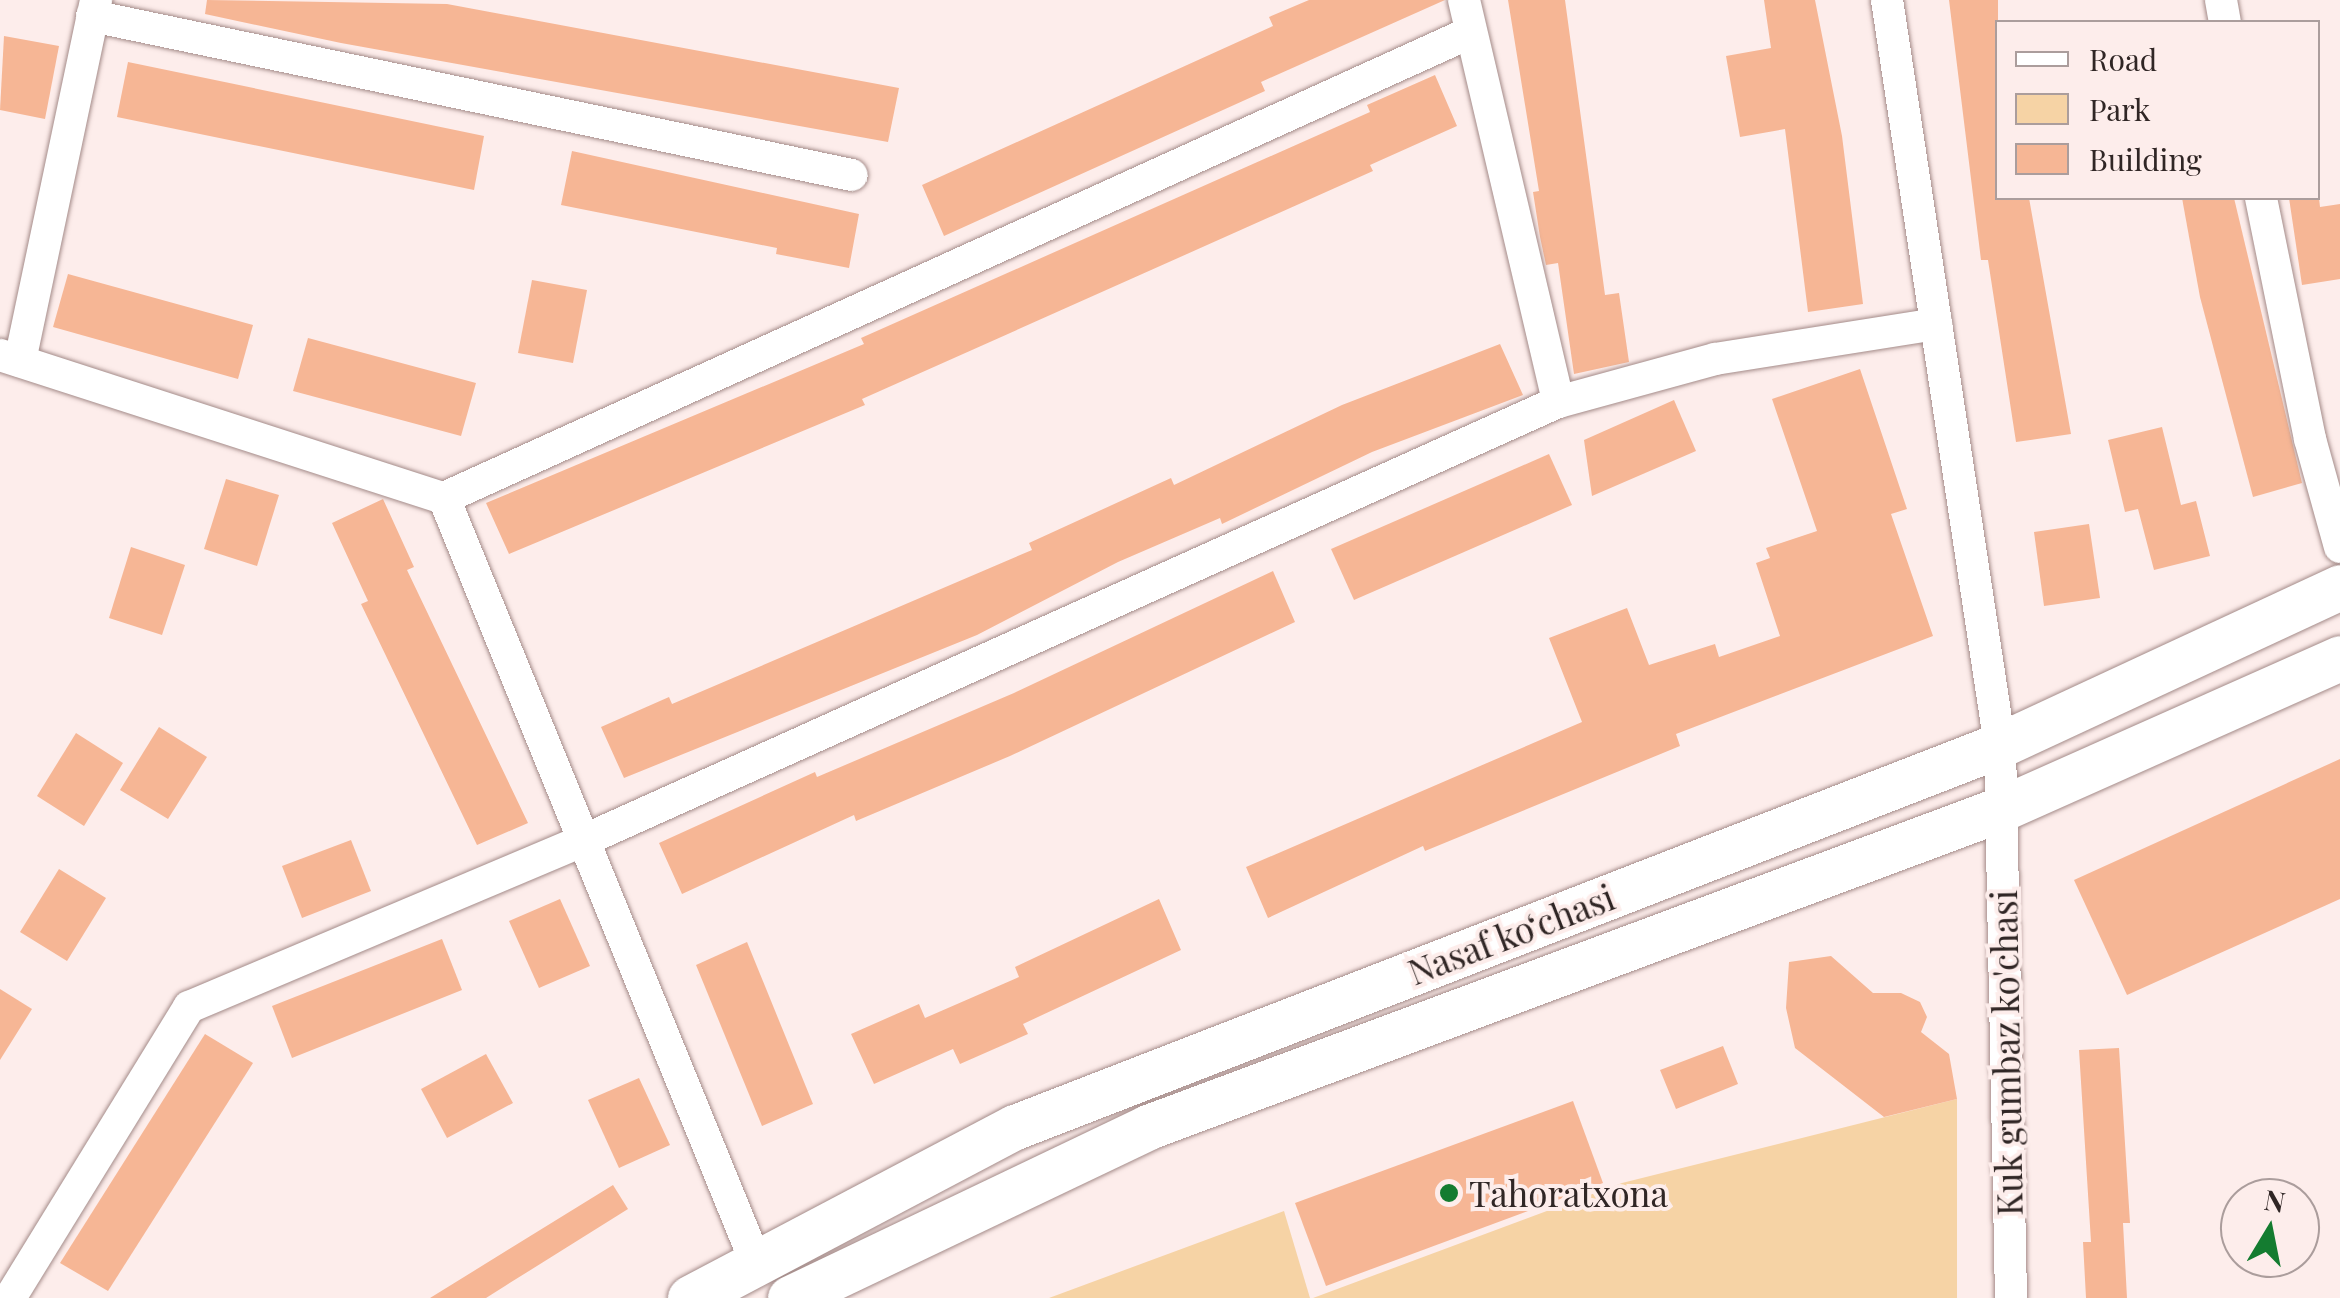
<!DOCTYPE html>
<meta charset="utf-8">
<style>
body{margin:0}
#map{position:relative;width:2340px;height:1298px;overflow:hidden;background:#fdedeb;font-family:"Playfair Display",serif}
div>[style]{position:absolute}
.green>*{inset:0;background:#f6d3a5}
.building>*{inset:0;background:#f6b695}
.roads{filter:drop-shadow(0 0 2px #a48b89) drop-shadow(0 0 2px #a48b89)}
.street>*{height:32px;margin:-16px;padding:0 16px;transform-origin:16px;border-radius:16px;background:#fff}
.secondary>*{height:45px;margin:-22.5px;padding:0 22.5px;transform-origin:22.5px;border-radius:22.5px;background:#fff}
.dots>*{width:28px;height:28px;translate:-50% -50%;box-sizing:border-box;border:5px solid #fdedeb;border-radius:50%}
span{translate:-50% -50%;white-space:nowrap;text-align:center;line-height:1.15;-webkit-text-stroke:8px #fdedeb;paint-order:stroke}
.street-label{font-size:35px;color:#302625}
.poi-label{font-size:35px;color:#302625}
.left{translate:0 -50%;text-align:left}
.legend{position:absolute;left:1995px;top:20px;width:325px;height:180px;box-sizing:border-box;background:#fdedeb;border:2px solid #ab9d9c;margin:0;padding:12px 18px;list-style:none;font-size:30px;color:#302625}
.legend li{display:flex;align-items:center;gap:20px;height:50px}
.legend b{width:50px;border:2px solid #ab9d9c}
.north{position:absolute;left:2220px;top:1178px;width:100px;height:100px;box-sizing:border-box;background:#fdedeb;border:2px solid #ab9d9c;border-radius:50%;rotate:10deg;font-size:28px;font-weight:700;line-height:40px;text-align:center;color:#302625}
.north::after{content:'';display:block;margin:auto;width:35px;height:45px;background:#147c30;clip-path:polygon(50% 0,100% 100%,50% 72%,0 100%)}
</style>
<div id="map">
<div class="green">
<i style="clip-path:polygon(1957px 1099px,1957px 1298px,1313px 1298px,1622px 1183px)"></i>
<i style="clip-path:polygon(1284px 1211px,1310px 1298px,1049px 1298px)"></i>
</div>
<div class="building">
<i style="clip-path:polygon(207px 0,447px 4px,899px 88px,888px 142px,341px 43px,205px 14px)"></i>
<i style="clip-path:polygon(1309px 0,1445px 0,1261px 82px,1265px 91px,944px 236px,922px 185px,1273px 26px,1269px 17px)"></i>
<i style="clip-path:polygon(1508px 0,1565px 0,1605px 295px,1619px 293px,1629px 362px,1574px 374px,1558px 263px,1546px 265px,1540px 237px,1533px 192px,1539px 191px)"></i>
<i style="clip-path:polygon(1764px 0,1815px 0,1842px 136px,1863px 304px,1808px 312px,1785px 129px,1740px 137px,1726px 56px,1771px 48px)"></i>
<i style="clip-path:polygon(1949px 0,1998px 0,1998px 198px,2029px 198px,2071px 434px,2016px 442px,1988px 260px,1981px 260px)"></i>
<i style="clip-path:polygon(4px 36px,59px 46px,45px 119px,0 110px)"></i>
<i style="clip-path:polygon(128px 62px,484px 136px,474px 190px,117px 117px)"></i>
<i style="clip-path:polygon(1435px 75px,1457px 126px,1370px 165px,1373px 171px,862px 399px,865px 405px,509px 554px,486px 503px,864px 344px,861px 338px,1370px 112px,1367px 105px)"></i>
<i style="clip-path:polygon(572px 151px,859px 214px,849px 268px,776px 254px,777px 248px,561px 205px)"></i>
<i style="clip-path:polygon(2182px 198px,2234px 198px,2302px 483px,2253px 497px,2200px 297px)"></i>
<i style="clip-path:polygon(2289px 198px,2319px 198px,2320px 207px,2340px 204px,2340px 279px,2302px 285px)"></i>
<i style="clip-path:polygon(68px 274px,253px 325px,238px 379px,53px 327px)"></i>
<i style="clip-path:polygon(532px 280px,587px 290px,573px 363px,518px 353px)"></i>
<i style="clip-path:polygon(308px 338px,476px 383px,461px 436px,293px 391px)"></i>
<i style="clip-path:polygon(1500px 344px,1523px 395px,1372px 452px,1222px 524px,1220px 518px,1118px 562px,977px 635px,624px 778px,601px 727px,669px 697px,672px 704px,1032px 550px,1029px 543px,1171px 478px,1174px 485px,1342px 405px)"></i>
<i style="clip-path:polygon(1860px 369px,1907px 509px,1891px 514px,1933px 636px,1676px 734px,1680px 746px,1425px 851px,1423px 846px,1268px 918px,1246px 867px,1582px 722px,1549px 638px,1627px 608px,1649px 665px,1715px 644px,1719px 657px,1780px 636px,1756px 563px,1770px 558px,1766px 548px,1817px 531px,1772px 399px)"></i>
<i style="clip-path:polygon(1674px 400px,1696px 451px,1592px 496px,1584px 440px)"></i>
<i style="clip-path:polygon(2162px 427px,2181px 505px,2196px 501px,2210px 556px,2154px 570px,2138px 509px,2125px 512px,2108px 440px)"></i>
<i style="clip-path:polygon(1549px 454px,1572px 505px,1354px 600px,1331px 549px)"></i>
<i style="clip-path:polygon(226px 479px,279px 495px,257px 566px,204px 549px)"></i>
<i style="clip-path:polygon(383px 499px,414px 567px,407px 570px,528px 823px,477px 845px,361px 604px,368px 601px,332px 523px)"></i>
<i style="clip-path:polygon(2089px 524px,2100px 598px,2044px 606px,2034px 532px)"></i>
<i style="clip-path:polygon(131px 547px,185px 565px,162px 635px,109px 618px)"></i>
<i style="clip-path:polygon(1273px 571px,1295px 622px,1010px 756px,856px 821px,854px 815px,682px 894px,659px 843px,815px 772px,817px 777px,1014px 693px)"></i>
<i style="clip-path:polygon(159px 727px,207px 757px,168px 819px,120px 790px)"></i>
<i style="clip-path:polygon(76px 733px,123px 763px,84px 826px,37px 796px)"></i>
<i style="clip-path:polygon(2340px 759px,2340px 899px,2127px 995px,2074px 880px)"></i>
<i style="clip-path:polygon(351px 840px,371px 891px,302px 918px,282px 866px)"></i>
<i style="clip-path:polygon(59px 869px,106px 898px,67px 961px,20px 932px)"></i>
<i style="clip-path:polygon(560px 899px,590px 966px,539px 988px,509px 921px)"></i>
<i style="clip-path:polygon(1159px 899px,1181px 950px,1023px 1024px,1028px 1034px,960px 1064px,953px 1049px,874px 1084px,851px 1034px,919px 1004px,925px 1018px,1019px 977px,1015px 967px)"></i>
<i style="clip-path:polygon(442px 939px,462px 990px,292px 1058px,272px 1006px)"></i>
<i style="clip-path:polygon(747px 942px,813px 1104px,762px 1126px,696px 965px)"></i>
<i style="clip-path:polygon(1831px 956px,1873px 993px,1901px 993px,1920px 1002px,1927px 1017px,1921px 1032px,1949px 1054px,1957px 1099px,1884px 1117px,1795px 1048px,1786px 1008px,1789px 962px)"></i>
<i style="clip-path:polygon(0 989px,32px 1009px,0 1060px)"></i>
<i style="clip-path:polygon(205px 1034px,253px 1063px,108px 1291px,60px 1263px)"></i>
<i style="clip-path:polygon(1723px 1046px,1738px 1084px,1676px 1109px,1660px 1070px)"></i>
<i style="clip-path:polygon(2119px 1048px,2130px 1223px,2123px 1223px,2127px 1298px,2086px 1298px,2083px 1242px,2091px 1242px,2079px 1050px)"></i>
<i style="clip-path:polygon(486px 1054px,513px 1103px,447px 1138px,421px 1089px)"></i>
<i style="clip-path:polygon(639px 1078px,670px 1145px,619px 1168px,588px 1100px)"></i>
<i style="clip-path:polygon(1573px 1101px,1603px 1183px,1326px 1286px,1295px 1203px)"></i>
<i style="clip-path:polygon(613px 1185px,628px 1209px,505px 1286px,486px 1298px,430px 1298px)"></i>
</div>
<div class="roads">
<div class="street">
<i style="left:1464px;top:0;width:413px;rotate:76.8deg"></i>
<i style="left:1887px;top:0;width:754px;rotate:81.38deg"></i>
<i style="left:2000px;top:745px;width:553px;rotate:88.86deg"></i>
<i style="left:2221px;top:0;width:22px;rotate:80deg"></i>
<i style="left:92px;top:16px;width:776px;rotate:11.82deg"></i>
<i style="left:2261px;top:198px;width:246px;rotate:78.5deg"></i>
<i style="left:2310px;top:439px;width:112px;rotate:74.5deg"></i>
<i style="left:0;top:355px;width:466px;rotate:17.9deg"></i>
<i style="left:444px;top:498px;width:1126px;rotate:-24.4deg"></i>
<i style="left:20px;top:361px;width:369px;rotate:-78.1deg"></i>
<i style="left:444px;top:498px;width:823px;rotate:67.8deg"></i>
<i style="left:10px;top:1298px;width:342px;rotate:-58.4deg"></i>
<i style="left:189px;top:1007px;width:432px;rotate:-22.9deg"></i>
<i style="left:587px;top:839px;width:1065px;rotate:-24.23deg"></i>
<i style="left:1558px;top:402px;width:163px;rotate:-15.3deg"></i>
<i style="left:1715px;top:359px;width:224px;rotate:-9deg"></i>
</div>
<div class="secondary">
<i style="left:690px;top:1298px;width:367px;rotate:-27.8deg"></i>
<i style="left:1015px;top:1127px;width:1056px;rotate:-21.2deg"></i>
<i style="left:2000px;top:745px;width:375px;rotate:-24.9deg"></i>
<i style="left:790px;top:1298px;width:397px;rotate:-25.5deg"></i>
<i style="left:1148px;top:1127px;width:910px;rotate:-20.45deg"></i>
<i style="left:2001px;top:809px;width:371px;rotate:-24deg"></i>
</div>
</div>
<div class="dots">
<i style="left:1449px;top:1193px;background:#147c30"></i>
</div>
<div class="street-label">
<span style="left:1511px;top:934px;rotate:-21deg">Nasaf ko‘chasi</span>
<span style="left:2006px;top:1053px;rotate:-91deg">Kuk gumbaz ko'chasi</span>
</div>
<div class="poi-label">
<span class="left" style="left:1469px;top:1193px">Tahoratxona</span>
</div>
<ul class="legend">
<li><b style="height:12px;background:#fff"></b>Road</li>
<li><b style="height:28px;background:#f6d3a5"></b>Park</li>
<li><b style="height:28px;background:#f6b695"></b>Building</li>
</ul>
<div class="north">N</div>
</div>
